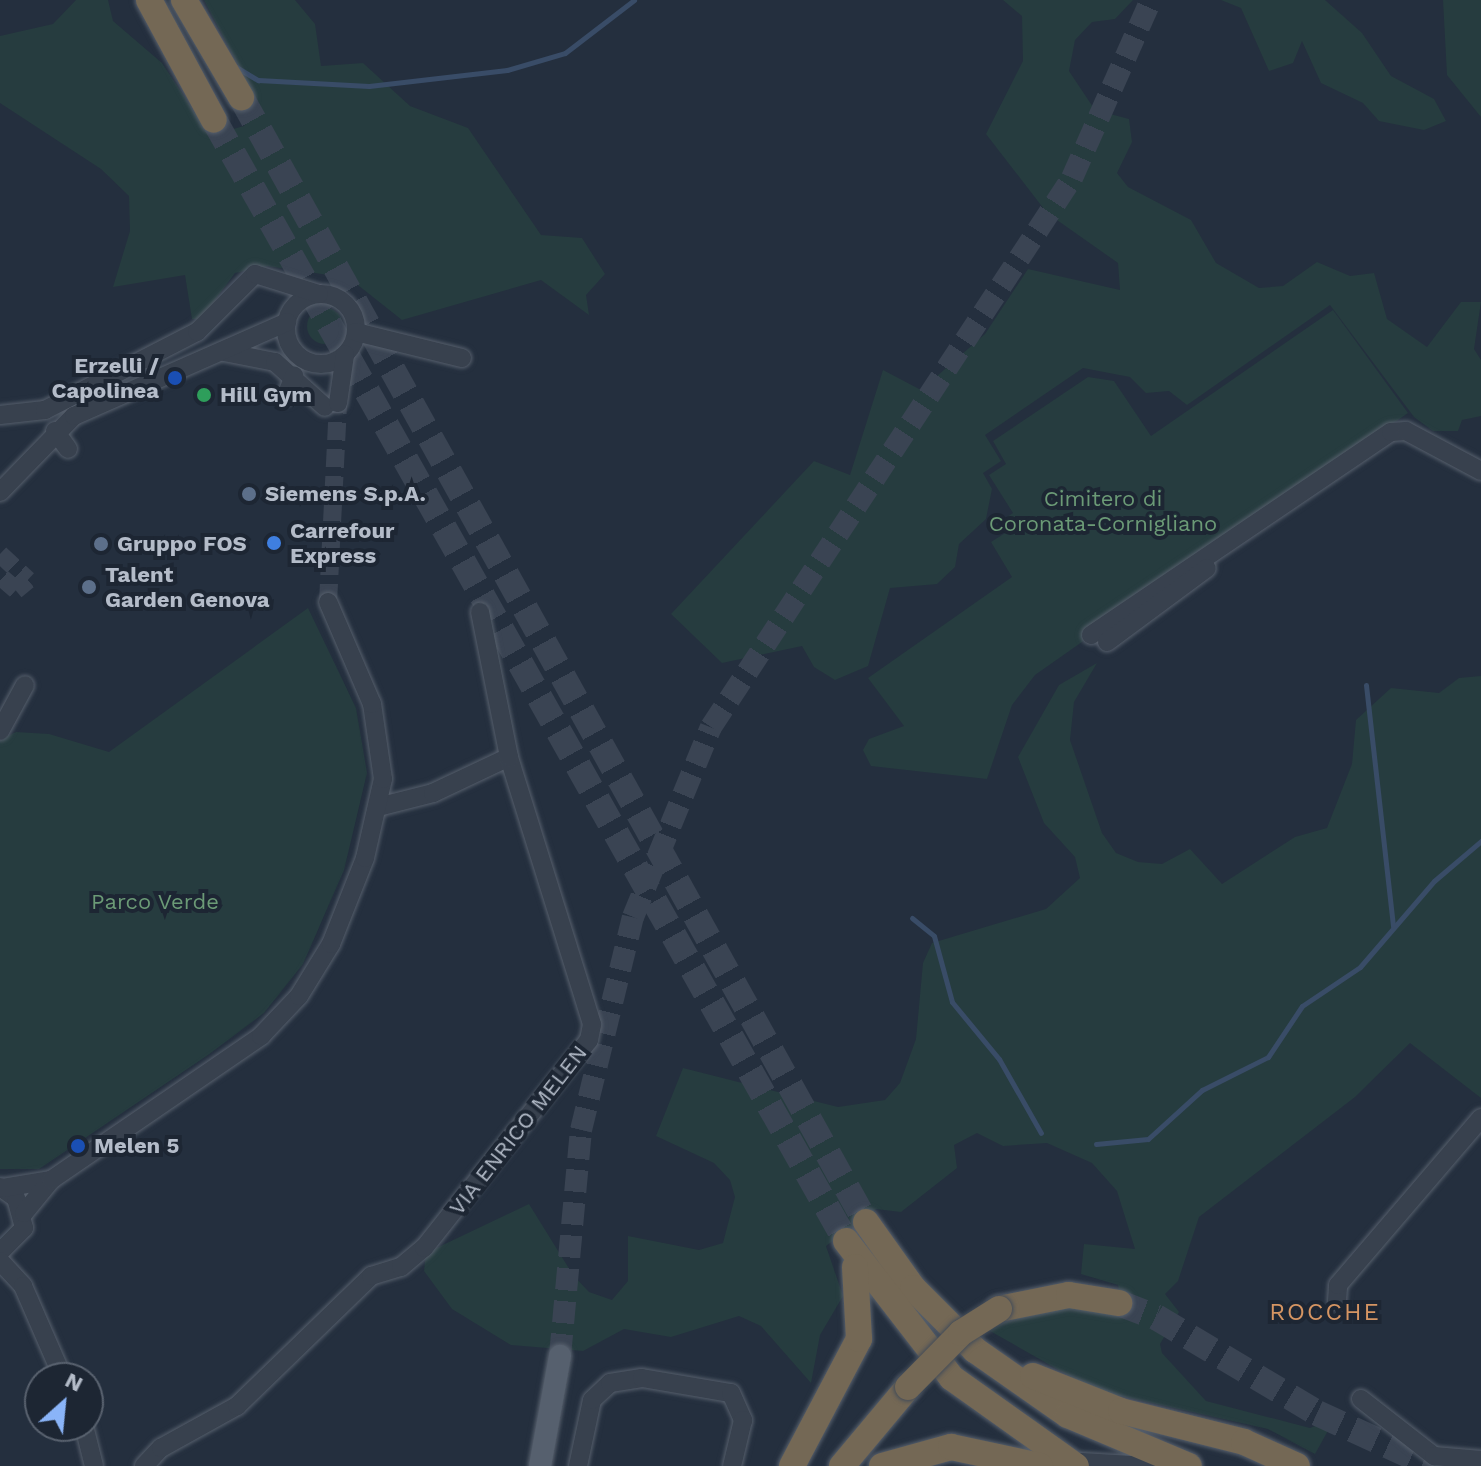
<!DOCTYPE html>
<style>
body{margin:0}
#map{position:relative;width:1481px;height:1466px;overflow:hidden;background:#242f3e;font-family:"Work Sans",sans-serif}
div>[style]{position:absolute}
.green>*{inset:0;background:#263c3f}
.round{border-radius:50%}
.stream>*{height:5px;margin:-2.5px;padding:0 2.5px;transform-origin:2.5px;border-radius:2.5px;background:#394c67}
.minor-tunnel>*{height:18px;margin-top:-9px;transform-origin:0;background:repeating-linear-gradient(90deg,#3a4453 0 18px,transparent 0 27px)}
.major-tunnel>*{height:22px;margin-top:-11px;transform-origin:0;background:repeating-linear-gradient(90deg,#3a4453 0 22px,transparent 0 33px)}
.highway-tunnel>*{height:26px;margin-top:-13px;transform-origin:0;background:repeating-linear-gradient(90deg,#3a4453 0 26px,transparent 0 39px)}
.roads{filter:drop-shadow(0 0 2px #565f6c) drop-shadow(0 0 2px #565f6c)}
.minor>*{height:18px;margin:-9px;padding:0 9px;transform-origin:9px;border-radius:9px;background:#38414e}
.minor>.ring{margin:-9px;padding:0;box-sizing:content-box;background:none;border:18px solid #38414e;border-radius:50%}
.major>*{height:22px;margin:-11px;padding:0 11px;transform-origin:11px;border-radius:11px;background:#56606e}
.highway>*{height:26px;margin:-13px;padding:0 13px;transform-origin:13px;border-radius:13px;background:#746855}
.bridges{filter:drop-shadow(0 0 2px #434c59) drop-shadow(0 0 2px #434c59)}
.highway-bridge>*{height:26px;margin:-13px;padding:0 13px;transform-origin:13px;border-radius:13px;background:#746855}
.dots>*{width:22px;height:22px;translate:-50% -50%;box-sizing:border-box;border:4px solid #1d2633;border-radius:50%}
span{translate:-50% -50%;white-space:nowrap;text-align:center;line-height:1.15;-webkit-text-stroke:8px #1d2633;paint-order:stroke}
.poi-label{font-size:22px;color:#b4bcc9;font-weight:700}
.right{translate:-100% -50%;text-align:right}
.left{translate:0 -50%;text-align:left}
.park-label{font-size:22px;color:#6b9a76}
.street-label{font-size:22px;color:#b4bcc9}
.neighbourhood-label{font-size:24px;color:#d59563;letter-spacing:2px}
.north{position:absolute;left:24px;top:1362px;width:80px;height:80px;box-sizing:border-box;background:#1d2633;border:2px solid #59626f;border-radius:50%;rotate:27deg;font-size:22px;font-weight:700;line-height:32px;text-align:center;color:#b4bcc9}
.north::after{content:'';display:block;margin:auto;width:28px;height:36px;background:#8ab4f8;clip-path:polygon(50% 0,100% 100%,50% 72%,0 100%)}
</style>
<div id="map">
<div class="green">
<i style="clip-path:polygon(76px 0,108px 0,113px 21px,162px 63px,199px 119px,219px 133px,244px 126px,260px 107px,204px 0,295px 0,315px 24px,321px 66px,363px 63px,410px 106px,468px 128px,541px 235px,582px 238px,605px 274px,586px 295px,589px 315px,541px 280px,402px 320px,349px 278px,267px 266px,235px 273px,201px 319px,192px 319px,185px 275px,113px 287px,130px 231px,129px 196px,101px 169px,0 103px,0 36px,53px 24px)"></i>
<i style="clip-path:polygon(1003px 0,1133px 0,1115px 19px,1092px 22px,1075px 40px,1069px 71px,1095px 110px,1129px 119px,1132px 142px,1117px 173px,1128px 187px,1191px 220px,1216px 263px,1259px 288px,1283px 286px,1317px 262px,1350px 276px,1374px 273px,1387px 319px,1427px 347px,1461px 302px,1481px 302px,1474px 349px,1481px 360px,1481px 416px,1462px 420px,1458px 431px,1433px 431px,1414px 417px,1330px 305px,1187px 405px,1169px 391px,1146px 393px,1130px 377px,1083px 368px,985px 435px,1001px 461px,983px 473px,992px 489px,986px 519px,959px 544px,955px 567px,937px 584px,890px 588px,868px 666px,835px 680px,814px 667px,802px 646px,722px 663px,671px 614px,814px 461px,850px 475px,883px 370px,921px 390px,985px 334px,1028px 269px,1120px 290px,1118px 263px,1047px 213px,986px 134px,1023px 61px,1022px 16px)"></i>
<i style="clip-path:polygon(1221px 0,1325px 0,1362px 33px,1391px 76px,1434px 99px,1446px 121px,1424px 130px,1379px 121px,1363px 103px,1321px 83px,1302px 41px,1293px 63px,1269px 71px,1241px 8px)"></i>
<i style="clip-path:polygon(1443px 0,1481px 0,1481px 117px,1447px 75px)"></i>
<i class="round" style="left:307px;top:308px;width:36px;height:36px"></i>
<i style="clip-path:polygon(1333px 310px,1408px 413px,1035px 675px,1012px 705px,987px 779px,871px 766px,863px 750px,869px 739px,904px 726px,868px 678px,1012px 577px,991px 542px,1013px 528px,1007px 517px,1013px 513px,989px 475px,1006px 464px,993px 441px,1088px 377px,1114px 381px,1151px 436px)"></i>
<i style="clip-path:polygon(308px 608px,356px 708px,367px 773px,344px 870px,303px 964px,264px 1013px,208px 1055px,39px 1169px,0 1169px,0 740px,16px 732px,49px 734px,109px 752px)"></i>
<i style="clip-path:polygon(1097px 663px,1074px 702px,1070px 740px,1102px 833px,1116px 853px,1138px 862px,1162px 864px,1190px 849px,1222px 884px,1295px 837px,1327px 828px,1352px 764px,1356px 720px,1391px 688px,1439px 693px,1459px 678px,1481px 676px,1481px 1098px,1410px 1043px,1355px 1097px,1199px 1217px,1178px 1281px,1165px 1294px,1179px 1312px,1160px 1344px,1162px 1353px,1206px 1401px,1310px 1428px,1323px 1423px,1330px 1427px,1315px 1454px,1268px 1429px,1094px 1390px,983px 1327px,1040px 1306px,1122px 1311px,1118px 1285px,1081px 1274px,1084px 1244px,1135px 1249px,1117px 1191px,1092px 1163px,1047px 1143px,1003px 1146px,977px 1133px,954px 1145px,957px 1168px,901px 1212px,876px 1209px,826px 1246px,843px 1296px,820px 1335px,811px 1383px,761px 1326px,739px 1316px,671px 1337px,624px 1329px,583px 1351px,511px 1345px,452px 1309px,424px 1271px,426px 1253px,529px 1204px,573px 1275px,589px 1292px,612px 1300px,628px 1281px,628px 1236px,699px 1250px,723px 1243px,735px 1197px,730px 1180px,714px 1163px,656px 1136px,683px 1068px,838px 1107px,885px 1100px,900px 1083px,916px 1039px,923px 963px,932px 943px,1046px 909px,1080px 878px,1075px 857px,1044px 823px,1018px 757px,1059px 685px)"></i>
</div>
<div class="stream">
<i style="left:236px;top:67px;width:26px;rotate:31deg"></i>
<i style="left:258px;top:80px;width:111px;rotate:3.1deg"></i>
<i style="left:369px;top:86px;width:139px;rotate:-6.6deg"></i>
<i style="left:507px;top:70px;width:60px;rotate:-16.3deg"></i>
<i style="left:565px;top:53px;width:87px;rotate:-37.5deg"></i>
<i style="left:1366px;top:685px;width:244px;rotate:83.6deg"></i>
<i style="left:912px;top:918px;width:28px;rotate:39deg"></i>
<i style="left:934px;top:936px;width:68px;rotate:74.7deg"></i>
<i style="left:952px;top:1002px;width:74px;rotate:50.5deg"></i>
<i style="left:999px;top:1059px;width:85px;rotate:60.4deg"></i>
<i style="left:1096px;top:1144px;width:52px;rotate:-5.5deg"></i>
<i style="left:1148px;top:1139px;width:73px;rotate:-42.2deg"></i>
<i style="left:1202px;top:1090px;width:74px;rotate:-26.6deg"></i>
<i style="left:1268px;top:1057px;width:61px;rotate:-56.3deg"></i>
<i style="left:1302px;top:1006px;width:70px;rotate:-33.9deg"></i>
<i style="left:1360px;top:967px;width:113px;rotate:-49.3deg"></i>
<i style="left:1434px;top:881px;width:62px;rotate:-40.4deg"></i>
</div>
<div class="minor-tunnel">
<i style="left:0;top:554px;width:38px;rotate:43deg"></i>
<i style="left:28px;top:580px;width:16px;rotate:140deg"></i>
<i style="left:16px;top:590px;width:21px;rotate:-139deg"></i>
<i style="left:328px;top:602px;width:199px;rotate:-87.1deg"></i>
</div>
<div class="major-tunnel">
<i style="left:560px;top:1356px;width:227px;rotate:-84.7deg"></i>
<i style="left:581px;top:1130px;width:219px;rotate:-76.3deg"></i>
<i style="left:633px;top:917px;width:205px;rotate:-67.7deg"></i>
<i style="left:711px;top:727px;width:657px;rotate:-56.67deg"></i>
<i style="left:1072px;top:178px;width:195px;rotate:-66.1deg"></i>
</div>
<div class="highway-tunnel">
<i style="left:241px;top:97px;width:1287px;rotate:60.95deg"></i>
<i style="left:214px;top:120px;width:1287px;rotate:60.59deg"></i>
<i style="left:1119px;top:1303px;width:40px;rotate:21deg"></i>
<i style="left:1156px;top:1317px;width:187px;rotate:30.8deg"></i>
<i style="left:1317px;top:1413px;width:128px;rotate:24.6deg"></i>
</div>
<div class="roads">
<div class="minor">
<i class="ring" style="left:286px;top:294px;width:52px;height:52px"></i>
<i style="left:356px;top:332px;width:109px;rotate:13.8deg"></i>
<i style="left:224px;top:352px;width:52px;rotate:11.1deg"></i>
<i style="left:275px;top:362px;width:67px;rotate:42deg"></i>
<i style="left:286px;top:396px;width:22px;rotate:-68deg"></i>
<i style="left:338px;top:403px;width:49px;rotate:-81.7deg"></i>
<i style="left:0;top:415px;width:45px;rotate:-6.3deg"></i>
<i style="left:45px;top:410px;width:171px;rotate:-27.2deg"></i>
<i style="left:197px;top:332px;width:82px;rotate:-45deg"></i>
<i style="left:255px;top:274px;width:67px;rotate:17.4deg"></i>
<i style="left:55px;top:431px;width:22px;rotate:54deg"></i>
<i style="left:0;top:492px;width:106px;rotate:-45.8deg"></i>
<i style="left:74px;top:416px;width:233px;rotate:-23.8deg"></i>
<i style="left:1091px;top:635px;width:362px;rotate:-34.1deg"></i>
<i style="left:1391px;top:432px;width:15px;rotate:-4deg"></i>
<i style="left:1406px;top:431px;width:85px;rotate:28.1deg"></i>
<i style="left:1107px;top:642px;width:124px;rotate:-36.5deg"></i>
<i style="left:0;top:731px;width:52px;rotate:-61.5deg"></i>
<i style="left:378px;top:807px;width:57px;rotate:-14.3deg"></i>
<i style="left:433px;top:793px;width:84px;rotate:-25.3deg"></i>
<i style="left:0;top:1187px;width:19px;rotate:35deg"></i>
<i style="left:16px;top:1198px;width:31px;rotate:75deg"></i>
<i style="left:24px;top:1228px;width:34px;rotate:135deg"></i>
<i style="left:3px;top:1188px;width:49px;rotate:-9.5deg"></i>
<i style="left:24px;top:1213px;width:43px;rotate:-50.7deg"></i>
<i style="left:51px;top:1180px;width:255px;rotate:-34.4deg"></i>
<i style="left:261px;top:1036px;width:55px;rotate:-46.5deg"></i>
<i style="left:299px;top:996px;width:61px;rotate:-58.4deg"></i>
<i style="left:331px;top:944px;width:92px;rotate:-68.4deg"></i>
<i style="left:365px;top:858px;width:81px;rotate:-77.2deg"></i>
<i style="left:383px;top:779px;width:76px;rotate:-98.3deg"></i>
<i style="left:372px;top:704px;width:111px;rotate:-113.3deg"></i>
<i style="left:0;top:1261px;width:34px;rotate:47deg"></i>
<i style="left:23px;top:1286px;width:100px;rotate:66.5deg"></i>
<i style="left:1337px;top:1301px;width:16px;rotate:-86deg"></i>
<i style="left:1338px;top:1285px;width:220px;rotate:-49.4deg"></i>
<i style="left:1361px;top:1399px;width:93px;rotate:38deg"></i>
<i style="left:1434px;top:1456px;width:47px;rotate:4.9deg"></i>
<i style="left:84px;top:1426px;width:41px;rotate:76deg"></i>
<i style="left:1066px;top:1461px;width:82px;rotate:3.5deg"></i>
<i style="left:144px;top:1466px;width:25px;rotate:-47deg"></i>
<i style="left:161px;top:1448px;width:87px;rotate:-28.9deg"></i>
<i style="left:237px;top:1406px;width:187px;rotate:-44.1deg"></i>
<i style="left:371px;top:1276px;width:31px;rotate:-17deg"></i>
<i style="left:401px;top:1267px;width:30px;rotate:-40deg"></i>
<i style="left:424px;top:1248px;width:265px;rotate:-51.6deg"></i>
<i style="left:589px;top:1040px;width:16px;rotate:-79deg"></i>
<i style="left:592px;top:1024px;width:280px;rotate:-107.3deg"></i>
<i style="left:509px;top:757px;width:148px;rotate:-101.3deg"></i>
<i style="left:578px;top:1466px;width:67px;rotate:-78deg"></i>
<i style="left:592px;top:1400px;width:25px;rotate:-43deg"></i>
<i style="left:610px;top:1383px;width:32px;rotate:-9deg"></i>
<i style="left:642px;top:1378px;width:90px;rotate:9.6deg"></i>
<i style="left:731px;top:1393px;width:30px;rotate:66deg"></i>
<i style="left:743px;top:1420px;width:47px;rotate:103.4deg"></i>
</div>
<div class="major">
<i style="left:540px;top:1466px;width:112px;rotate:-79.7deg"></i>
</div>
<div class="highway">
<i style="left:149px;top:0;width:136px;rotate:61.6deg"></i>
<i style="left:184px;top:0;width:113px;rotate:59.6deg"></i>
<i style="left:866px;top:1222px;width:81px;rotate:54.5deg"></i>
<i style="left:913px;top:1288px;width:88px;rotate:45deg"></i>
<i style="left:975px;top:1350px;width:113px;rotate:35deg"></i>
<i style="left:1068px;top:1415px;width:131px;rotate:22.9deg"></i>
<i style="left:846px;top:1241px;width:173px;rotate:52.3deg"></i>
<i style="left:952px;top:1378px;width:152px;rotate:35.4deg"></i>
<i style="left:999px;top:1309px;width:71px;rotate:-11.3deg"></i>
<i style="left:1069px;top:1295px;width:51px;rotate:9.1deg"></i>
<i style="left:1033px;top:1376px;width:95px;rotate:21.7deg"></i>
<i style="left:1121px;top:1411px;width:127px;rotate:14.1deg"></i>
<i style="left:1244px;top:1442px;width:58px;rotate:24.4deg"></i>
<i style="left:792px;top:1466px;width:144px;rotate:-62.2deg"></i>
<i style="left:859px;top:1339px;width:72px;rotate:-93.2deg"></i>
<i style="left:842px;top:1466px;width:103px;rotate:-50.1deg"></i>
<i style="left:882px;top:1466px;width:72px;rotate:-15.4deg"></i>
<i style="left:951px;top:1447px;width:91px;rotate:12.1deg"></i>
</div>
</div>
<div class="bridges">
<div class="highway-bridge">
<i style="left:908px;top:1387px;width:76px;rotate:-45.5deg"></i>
<i style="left:961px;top:1333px;width:45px;rotate:-32.3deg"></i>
</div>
</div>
<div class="dots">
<i style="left:175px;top:378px;background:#1a4fb4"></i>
<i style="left:204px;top:395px;background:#2e9e5b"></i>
<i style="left:249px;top:494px;background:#5c6f8a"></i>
<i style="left:274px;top:543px;background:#3f7fe0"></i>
<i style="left:101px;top:544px;background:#5c6f8a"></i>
<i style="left:89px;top:587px;background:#5c6f8a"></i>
<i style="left:78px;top:1146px;background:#1a4fb4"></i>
</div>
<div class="poi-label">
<span class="right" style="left:159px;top:378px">Erzelli /<br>Capolinea</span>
<span class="left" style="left:220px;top:395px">Hill Gym</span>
<span class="left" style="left:265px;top:494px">Siemens S.p.A.</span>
<span class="left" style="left:290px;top:543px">Carrefour<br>Express</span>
<span class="left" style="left:117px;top:544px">Gruppo FOS</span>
<span class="left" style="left:105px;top:587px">Talent<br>Garden Genova</span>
<span class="left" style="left:94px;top:1146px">Melen 5</span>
</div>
<div class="park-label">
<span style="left:1103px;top:511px">Cimitero di<br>Coronata-Cornigliano</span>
<span style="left:155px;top:902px">Parco Verde</span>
</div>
<div class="street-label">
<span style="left:518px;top:1130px;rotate:-52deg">VIA ENRICO MELEN</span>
</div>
<div class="neighbourhood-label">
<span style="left:1325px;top:1313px">ROCCHE</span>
</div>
<div class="north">N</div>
</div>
